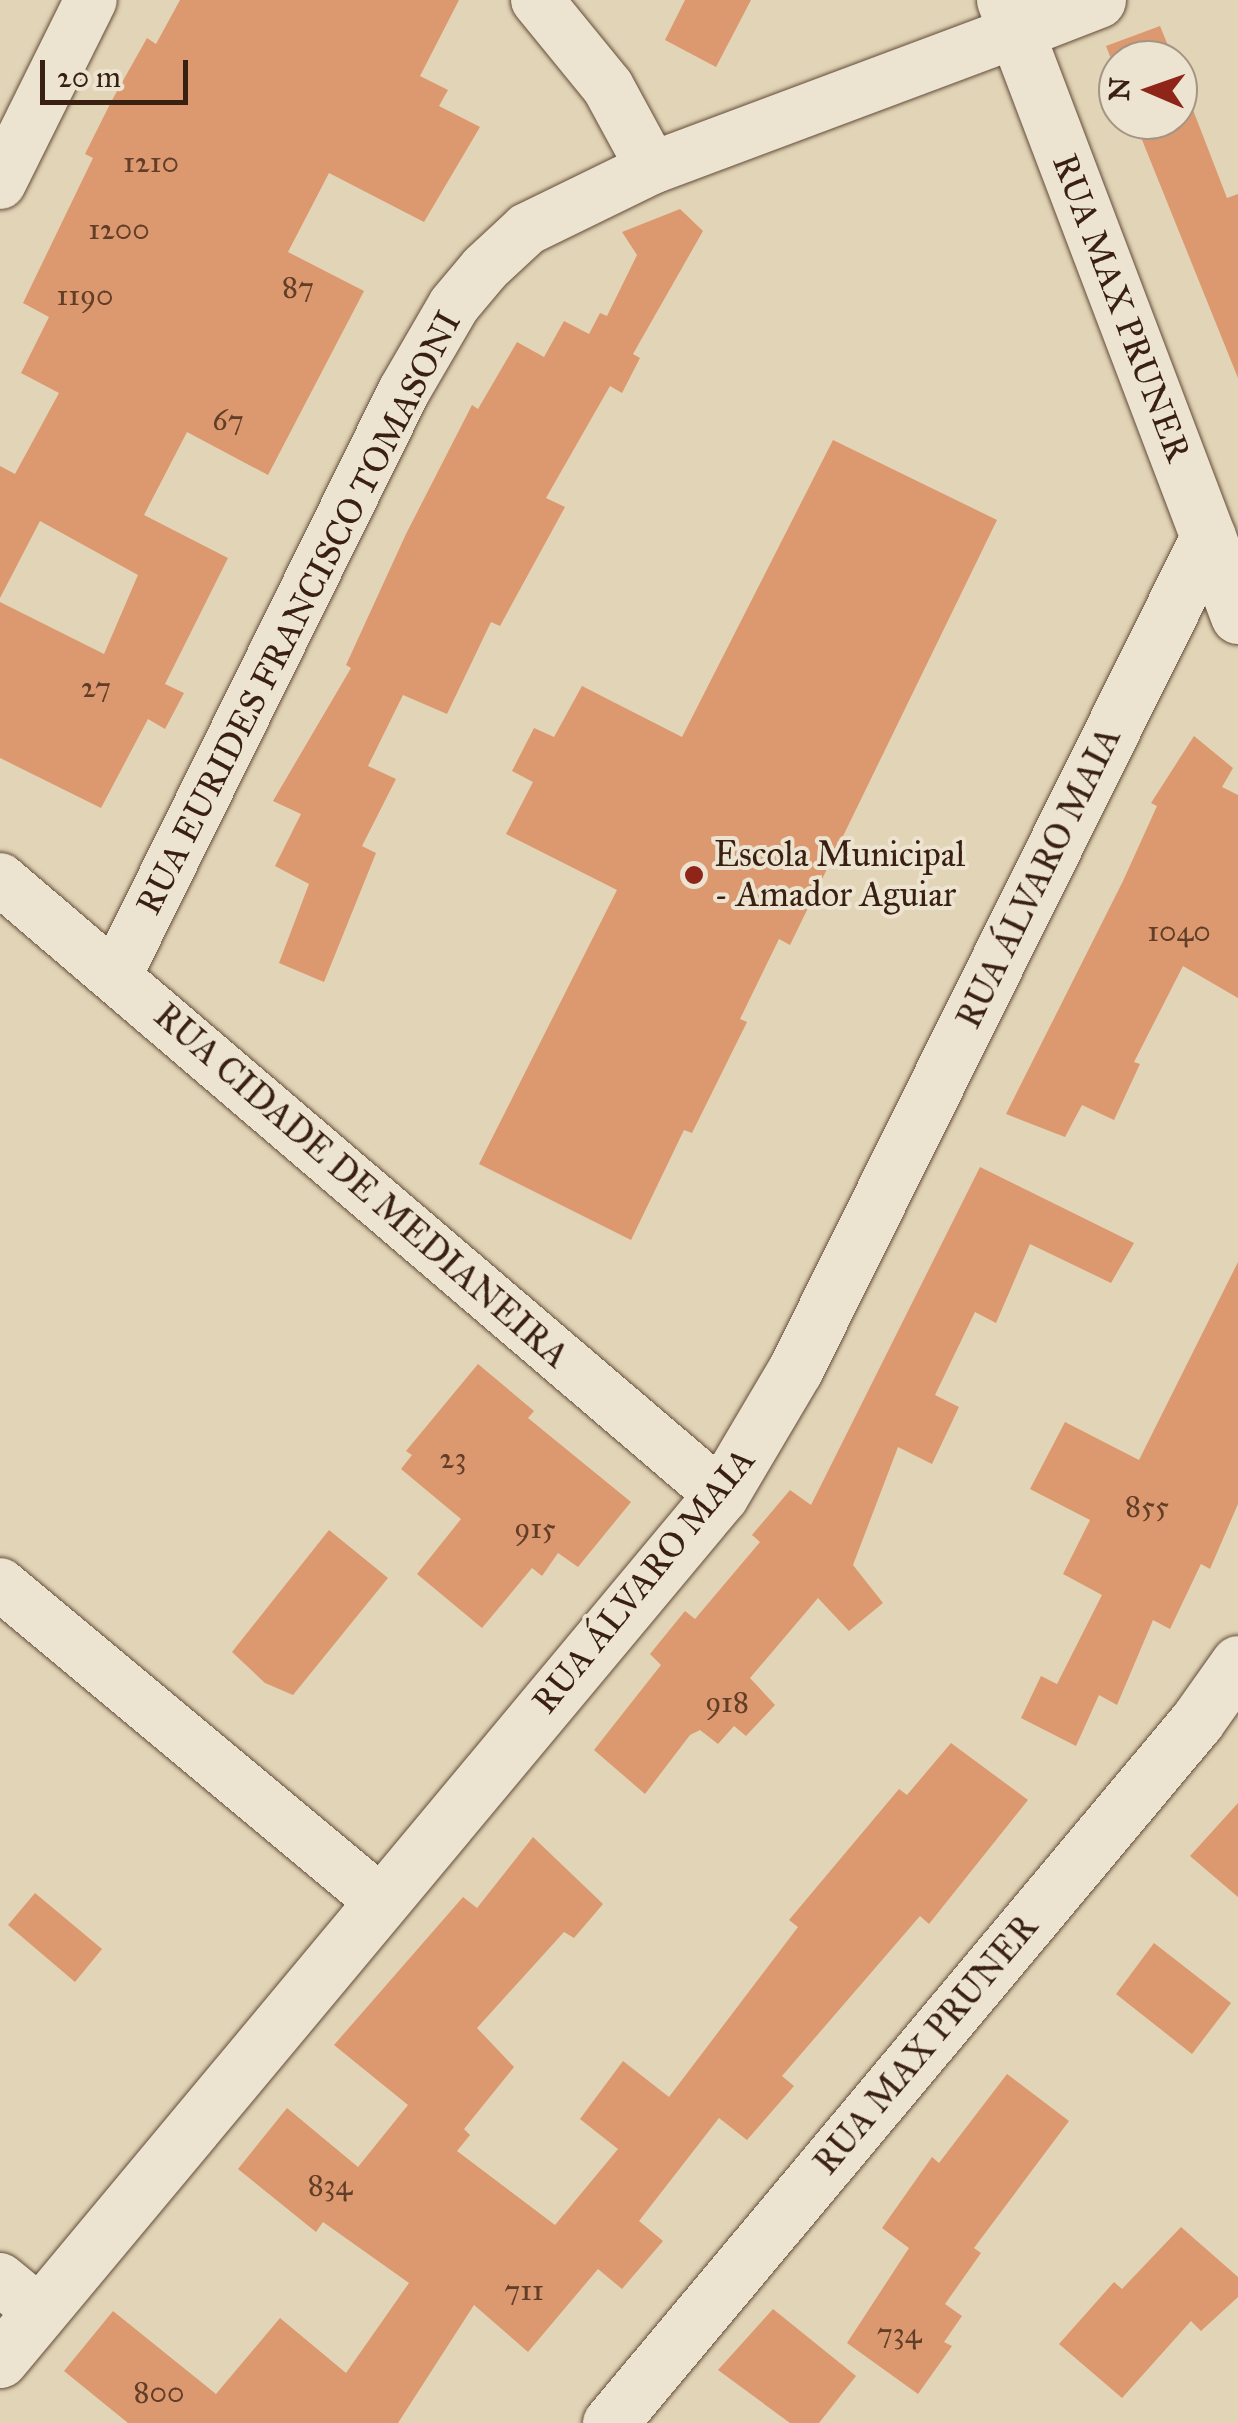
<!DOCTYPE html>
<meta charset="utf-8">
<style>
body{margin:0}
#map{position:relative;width:1238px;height:2423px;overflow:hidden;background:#e2d4b6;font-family:"IM FELL Great Primer",serif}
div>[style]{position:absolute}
.building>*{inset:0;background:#dc996f}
.roads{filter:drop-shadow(0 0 2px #634d3a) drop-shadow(0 0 2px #634d3a)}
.street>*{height:52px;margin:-26px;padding:0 26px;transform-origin:26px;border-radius:26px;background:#ece3d0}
.secondary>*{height:55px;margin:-27.5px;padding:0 27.5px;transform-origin:27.5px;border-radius:27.5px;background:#ece3d0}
.dots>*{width:28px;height:28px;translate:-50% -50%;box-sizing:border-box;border:5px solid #ece3d0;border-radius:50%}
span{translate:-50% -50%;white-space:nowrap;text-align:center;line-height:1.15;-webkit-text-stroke:8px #ece3d0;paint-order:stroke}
.number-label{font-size:30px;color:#623e28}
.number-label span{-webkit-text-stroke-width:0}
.street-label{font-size:35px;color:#392011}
.poi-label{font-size:35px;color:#392011}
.left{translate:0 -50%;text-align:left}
.north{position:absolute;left:1098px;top:40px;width:100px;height:100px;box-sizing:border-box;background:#ece3d0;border:2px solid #a49584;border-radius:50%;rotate:272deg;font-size:28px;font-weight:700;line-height:40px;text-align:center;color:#392011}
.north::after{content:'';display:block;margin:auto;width:35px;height:45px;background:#8f2418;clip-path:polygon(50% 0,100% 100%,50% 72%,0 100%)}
.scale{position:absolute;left:40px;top:60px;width:148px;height:45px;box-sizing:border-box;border:5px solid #392011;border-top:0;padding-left:12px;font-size:30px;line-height:35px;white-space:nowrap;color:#392011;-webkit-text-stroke:8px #ece3d0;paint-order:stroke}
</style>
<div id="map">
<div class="building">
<i style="clip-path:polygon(180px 0,459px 0,420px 76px,448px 90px,439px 106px,480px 127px,424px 222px,329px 173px,288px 252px,364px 291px,268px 475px,187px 432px,144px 515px,228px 558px,165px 684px,184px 693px,165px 729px,148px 719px,101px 808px,0 758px,0 602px,104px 654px,138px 575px,40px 521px,0 598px,0 466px,15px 474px,59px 393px,21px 373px,49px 317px,23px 303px,93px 158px,85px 154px,111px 102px,147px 38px,156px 44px)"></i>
<i style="clip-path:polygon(685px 0,751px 0,716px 67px,665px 40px)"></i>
<i style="clip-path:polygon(1160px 26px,1174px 60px,1118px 60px,1118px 77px,1106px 46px)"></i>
<i style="clip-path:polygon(1178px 71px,1227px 198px,1238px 194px,1238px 378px,1134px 120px,1178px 120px)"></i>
<i style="clip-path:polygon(680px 209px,703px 231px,633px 354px,640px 358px,622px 393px,610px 386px,546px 498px,565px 507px,500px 626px,491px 622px,447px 714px,403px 695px,368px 766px,396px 779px,362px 846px,376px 853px,324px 982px,279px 963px,309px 884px,275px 866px,301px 814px,273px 801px,351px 668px,346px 665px,406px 534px,472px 405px,478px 409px,517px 342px,544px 357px,564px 321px,589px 334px,600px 313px,607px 316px,637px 255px,622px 232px)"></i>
<i style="clip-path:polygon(833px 440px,997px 520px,790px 945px,779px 939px,740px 1019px,747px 1022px,692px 1133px,684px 1130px,631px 1240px,479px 1164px,617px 890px,506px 834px,533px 782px,512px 771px,534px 728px,554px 737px,582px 686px,682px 737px)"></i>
<i style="clip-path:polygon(1194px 736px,1233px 768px,1222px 787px,1238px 795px,1238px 998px,1183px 966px,1134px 1062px,1140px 1064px,1114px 1120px,1082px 1105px,1065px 1137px,1006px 1114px,1123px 881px,1157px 806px,1151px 803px)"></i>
<i style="clip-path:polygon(980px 1167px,1134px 1243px,1111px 1283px,1030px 1244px,996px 1323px,975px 1312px,935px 1395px,959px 1407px,932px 1464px,898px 1447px,853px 1565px,883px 1603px,849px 1631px,818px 1598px,750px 1678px,775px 1705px,746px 1736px,734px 1726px,718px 1744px,700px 1730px,690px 1735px,645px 1794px,594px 1750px,661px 1665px,650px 1654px,685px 1611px,695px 1619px,760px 1542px,752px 1535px,790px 1490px,811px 1505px)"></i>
<i style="clip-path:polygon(1238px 1262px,1238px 1504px,1210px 1569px,1201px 1564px,1170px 1629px,1153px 1620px,1117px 1705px,1099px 1695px,1076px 1746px,1021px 1718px,1041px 1676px,1057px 1684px,1102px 1595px,1063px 1574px,1090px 1520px,1030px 1489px,1065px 1422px,1139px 1460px)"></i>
<i style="clip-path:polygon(478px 1364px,534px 1411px,528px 1418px,631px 1502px,578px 1567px,558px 1553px,542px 1576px,532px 1568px,482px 1628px,417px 1574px,461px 1519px,401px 1469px,412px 1455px,406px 1451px)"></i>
<i style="clip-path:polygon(329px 1530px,388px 1578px,293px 1695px,265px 1683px,232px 1652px)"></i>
<i style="clip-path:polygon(951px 1743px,1028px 1800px,929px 1924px,920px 1916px,782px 2076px,794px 2086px,747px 2140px,719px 2118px,639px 2221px,663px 2241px,622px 2289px,598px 2269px,528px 2352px,474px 2305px,398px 2423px,128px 2423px,64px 2371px,113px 2311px,216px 2394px,280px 2318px,346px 2373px,409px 2283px,323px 2222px,316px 2232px,238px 2169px,287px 2108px,358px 2167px,408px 2105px,334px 2045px,463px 1897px,477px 1908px,533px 1837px,603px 1904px,574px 1938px,564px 1932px,477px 2028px,514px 2067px,464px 2129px,470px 2135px,457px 2151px,555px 2225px,618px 2149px,580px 2119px,623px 2061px,669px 2097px,798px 1927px,789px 1920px,899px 1789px,907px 1795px)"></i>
<i style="clip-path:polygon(1238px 1803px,1238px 1897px,1190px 1856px)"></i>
<i style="clip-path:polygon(35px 1893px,102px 1949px,75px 1982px,8px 1925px)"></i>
<i style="clip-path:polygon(1154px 1943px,1231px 2003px,1192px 2054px,1116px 1994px)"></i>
<i style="clip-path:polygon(1007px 2074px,1069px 2121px,974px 2248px,981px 2253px,945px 2304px,962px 2316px,944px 2342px,952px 2346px,918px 2394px,847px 2343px,909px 2248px,882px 2228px,932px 2157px,939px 2163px)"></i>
<i style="clip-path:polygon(1181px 2227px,1238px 2277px,1238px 2297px,1201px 2331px,1191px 2321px,1122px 2398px,1059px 2344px,1114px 2282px,1122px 2289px)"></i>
<i style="clip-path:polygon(773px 2309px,856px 2376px,819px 2423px,790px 2423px,718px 2370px)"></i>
</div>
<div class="roads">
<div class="street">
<i style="left:537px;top:0;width:112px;rotate:50.8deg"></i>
<i style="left:608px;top:87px;width:92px;rotate:61.5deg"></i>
<i style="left:0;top:183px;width:204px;rotate:-63.6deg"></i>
<i style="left:0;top:879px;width:948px;rotate:40.51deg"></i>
<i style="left:116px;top:975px;width:651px;rotate:-63.75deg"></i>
<i style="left:404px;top:391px;width:99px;rotate:-59.8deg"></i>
<i style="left:454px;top:305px;width:48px;rotate:-50deg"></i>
<i style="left:485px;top:268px;width:57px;rotate:-42.9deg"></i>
<i style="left:527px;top:229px;width:139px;rotate:-26deg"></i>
<i style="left:652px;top:168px;width:389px;rotate:-20.5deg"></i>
<i style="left:0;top:1584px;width:496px;rotate:39.8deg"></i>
<i style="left:0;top:2279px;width:52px;rotate:39.5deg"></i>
</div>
<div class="secondary">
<i style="left:1004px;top:0;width:659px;rotate:69.2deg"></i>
<i style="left:1016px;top:32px;width:88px;rotate:-21.3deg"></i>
<i style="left:0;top:2360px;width:1126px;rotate:-50.19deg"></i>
<i style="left:721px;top:1495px;width:145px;rotate:-59.4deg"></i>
<i style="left:795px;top:1370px;width:930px;rotate:-63.63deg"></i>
<i style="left:610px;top:2423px;width:915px;rotate:-50.1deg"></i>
<i style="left:1197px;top:1721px;width:71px;rotate:-54.7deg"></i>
</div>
</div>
<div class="dots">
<i style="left:694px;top:875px;background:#8f2418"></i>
</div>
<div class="number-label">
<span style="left:151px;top:162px">1210</span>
<span style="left:119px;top:229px">1200</span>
<span style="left:298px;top:287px">87</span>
<span style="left:85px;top:295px">1190</span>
<span style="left:228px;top:420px">67</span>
<span style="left:96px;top:687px">27</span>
<span style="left:1179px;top:931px">1040</span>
<span style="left:453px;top:1458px">23</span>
<span style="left:1147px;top:1506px">855</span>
<span style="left:535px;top:1528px">915</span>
<span style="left:727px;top:1702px">918</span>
<span style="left:330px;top:2185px">834</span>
<span style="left:524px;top:2290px">711</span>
<span style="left:899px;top:2333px">734</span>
<span style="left:159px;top:2392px">800</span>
</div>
<div class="street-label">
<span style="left:1121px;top:308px;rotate:69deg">RUA MAX PRUNER</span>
<span style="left:299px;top:613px;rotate:-63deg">RUA EURIDES FRANCISCO TOMASONI</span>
<span style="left:1039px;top:878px;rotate:-64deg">RUA ÁLVARO MAIA</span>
<span style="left:361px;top:1186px;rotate:41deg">RUA CIDADE DE MEDIANEIRA</span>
<span style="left:644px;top:1581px;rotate:-51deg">RUA ÁLVARO MAIA</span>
<span style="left:926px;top:2045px;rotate:-50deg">RUA MAX PRUNER</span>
</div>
<div class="poi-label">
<span class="left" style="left:714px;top:875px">Escola Municipal<br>- Amador Aguiar</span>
</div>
<div class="north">N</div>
<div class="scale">20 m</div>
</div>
